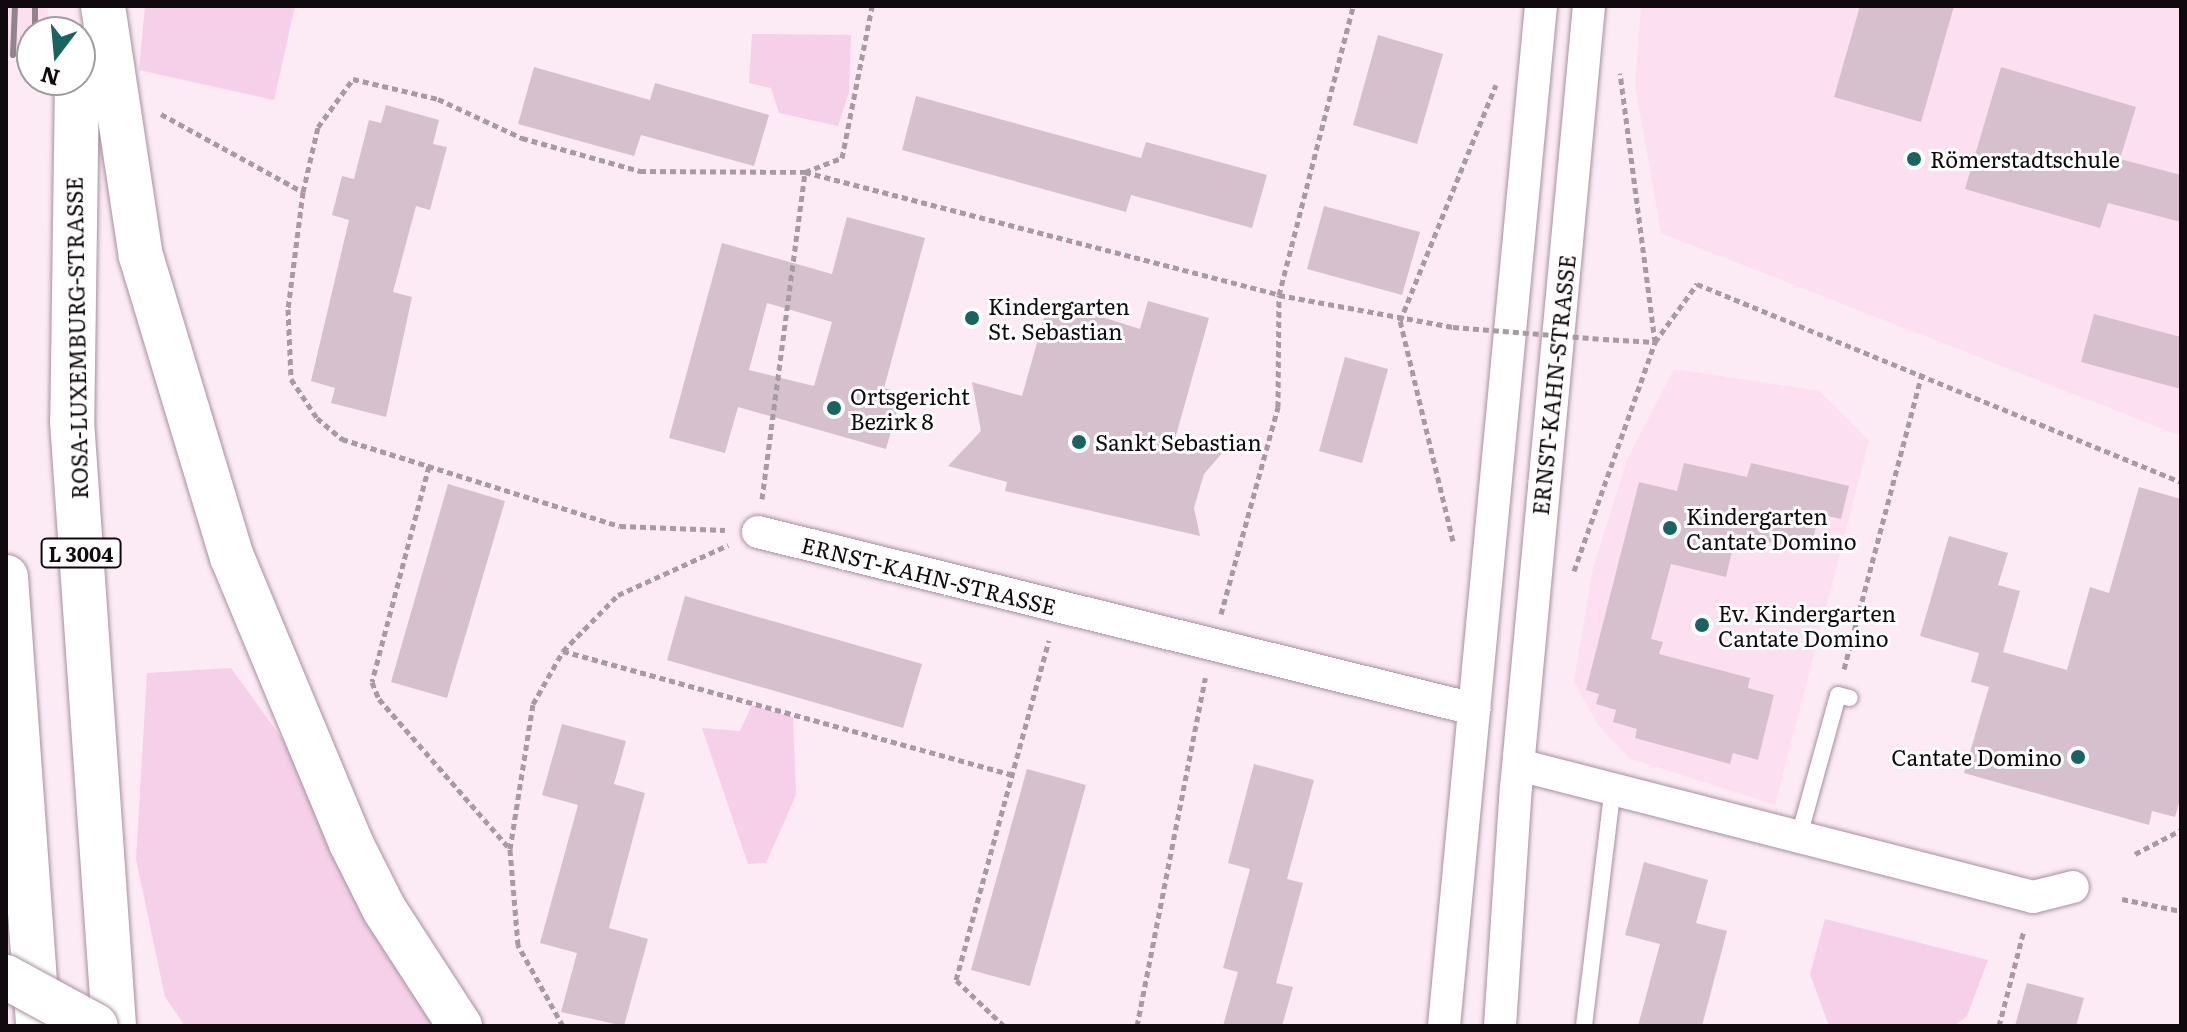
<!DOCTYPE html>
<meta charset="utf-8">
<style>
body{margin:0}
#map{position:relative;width:2187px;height:1032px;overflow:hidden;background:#fceaf5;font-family:Literata,serif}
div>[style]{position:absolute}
.built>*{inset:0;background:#fddff2}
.green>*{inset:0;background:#f6d0e8}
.building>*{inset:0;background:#d6c0ce}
.path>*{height:5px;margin-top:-2.5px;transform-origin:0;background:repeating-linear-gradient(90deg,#a89aa3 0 6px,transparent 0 10px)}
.roads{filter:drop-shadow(0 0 2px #a6919f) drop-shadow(0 0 2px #a6919f)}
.lane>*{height:16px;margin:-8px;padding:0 8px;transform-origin:8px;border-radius:8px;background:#fff}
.street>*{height:32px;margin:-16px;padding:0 16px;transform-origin:16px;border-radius:16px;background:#fff}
.highway>*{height:44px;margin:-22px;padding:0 22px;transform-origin:22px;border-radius:22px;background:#fff}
.rail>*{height:6px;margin:-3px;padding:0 3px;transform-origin:3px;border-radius:3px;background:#91848c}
.path-bridge>*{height:5px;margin-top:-2.5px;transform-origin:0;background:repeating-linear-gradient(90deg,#a89aa3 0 6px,transparent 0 10px)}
.bridges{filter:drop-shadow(0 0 2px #a6919f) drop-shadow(0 0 2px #a6919f)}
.highway-bridge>*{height:44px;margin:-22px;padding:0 22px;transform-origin:22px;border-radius:22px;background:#fff}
.dots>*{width:22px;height:22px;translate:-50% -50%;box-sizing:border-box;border:4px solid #fff;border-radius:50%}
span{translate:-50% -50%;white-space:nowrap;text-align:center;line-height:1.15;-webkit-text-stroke:6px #fff;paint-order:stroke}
.shield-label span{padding:2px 6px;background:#fff;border:2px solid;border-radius:6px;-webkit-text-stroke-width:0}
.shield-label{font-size:20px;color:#10090d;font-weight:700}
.poi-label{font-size:22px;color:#10090d}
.left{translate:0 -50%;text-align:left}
.right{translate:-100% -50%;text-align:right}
.street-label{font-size:22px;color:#10090d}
.frame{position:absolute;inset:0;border:8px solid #10090d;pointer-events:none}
.north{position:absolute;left:16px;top:16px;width:80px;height:80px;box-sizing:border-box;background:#fff;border:2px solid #9f9d9e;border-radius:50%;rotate:196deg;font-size:22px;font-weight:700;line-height:32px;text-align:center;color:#10090d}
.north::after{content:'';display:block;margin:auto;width:28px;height:36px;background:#176460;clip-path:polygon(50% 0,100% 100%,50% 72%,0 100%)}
</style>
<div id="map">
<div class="built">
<i style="clip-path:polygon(6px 6px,48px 6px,47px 32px,32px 32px,32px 54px,6px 56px)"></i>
<i style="clip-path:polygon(1641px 6px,2181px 6px,2181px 436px,1661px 233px,1635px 85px)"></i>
<i style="clip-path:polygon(1674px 369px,1819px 391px,1869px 440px,1775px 805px,1629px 758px,1598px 725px,1574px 681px,1593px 568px,1627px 460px)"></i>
</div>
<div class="green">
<i style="clip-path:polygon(145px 6px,295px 6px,274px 100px,139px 70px)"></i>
<i style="clip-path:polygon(752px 34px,851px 35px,849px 92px,838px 126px,779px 113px,771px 88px,749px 83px)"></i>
<i style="clip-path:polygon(231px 668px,293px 754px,436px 1026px,185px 1026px,165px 997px,136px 859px,147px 673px)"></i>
<i style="clip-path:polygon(752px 705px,793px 717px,796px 795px,766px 863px,748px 864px,702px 728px,740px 731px)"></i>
<i style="clip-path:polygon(1825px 919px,1988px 960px,1967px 1016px,1954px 1026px,1829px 1026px,1810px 974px)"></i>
</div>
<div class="building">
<i style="clip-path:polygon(1860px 6px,1954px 6px,1921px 122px,1834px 97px)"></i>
<i style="clip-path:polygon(1378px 35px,1443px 54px,1417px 144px,1353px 125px)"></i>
<i style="clip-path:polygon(534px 67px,650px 100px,655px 83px,769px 115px,754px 166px,641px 135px,634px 156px,518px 124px)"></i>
<i style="clip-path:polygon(2001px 67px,2136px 107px,2120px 159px,2181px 175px,2181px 222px,2108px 203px,2100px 228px,1965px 189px)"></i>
<i style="clip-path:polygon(916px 96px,1141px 158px,1146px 142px,1267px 175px,1252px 228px,1131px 195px,1126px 212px,902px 150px)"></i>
<i style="clip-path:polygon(386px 105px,439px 120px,433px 144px,447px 147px,430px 210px,416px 206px,393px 292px,412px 297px,386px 417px,331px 403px,335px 388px,311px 381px,349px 220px,332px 215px,342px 176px,354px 179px,369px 120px,381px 123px)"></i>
<i style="clip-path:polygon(1324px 206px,1420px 232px,1402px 295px,1307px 269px)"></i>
<i style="clip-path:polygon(evenodd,847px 217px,925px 238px,884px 388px,902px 393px,886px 449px,738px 407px,725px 453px,669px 438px,722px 243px,832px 274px,847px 217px,767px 303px,832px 322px,814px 386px,749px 370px,767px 303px)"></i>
<i style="clip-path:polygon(1049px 300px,1140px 329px,1148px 301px,1209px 318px,1175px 439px,1223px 452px,1204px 474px,1194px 508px,1200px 536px,1005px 491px,1007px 482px,948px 466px,981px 431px,972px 382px,1022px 396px)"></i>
<i style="clip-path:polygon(2094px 314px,2181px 337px,2181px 389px,2081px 362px)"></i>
<i style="clip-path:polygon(1345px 357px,1388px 369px,1362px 463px,1319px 451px)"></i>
<i style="clip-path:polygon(1684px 463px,1747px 477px,1751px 463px,1849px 486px,1841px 519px,1819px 514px,1810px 552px,1736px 534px,1726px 577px,1671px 564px,1651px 639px,1663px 642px,1659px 654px,1750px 678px,1748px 688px,1774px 695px,1758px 760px,1733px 753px,1730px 764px,1635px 738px,1637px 729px,1613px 722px,1616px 710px,1596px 704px,1599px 694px,1586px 690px,1639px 482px,1677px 491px)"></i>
<i style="clip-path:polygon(448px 484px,505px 501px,447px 698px,391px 682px)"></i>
<i style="clip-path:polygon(2139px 487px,2181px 499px,2181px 796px,2175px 817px,2152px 811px,2149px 825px,1964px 773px,1989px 687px,1971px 682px,1979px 653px,1920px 636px,1949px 536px,2008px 553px,1998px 585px,2020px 591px,2003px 652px,2067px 670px,2090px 587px,2109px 593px)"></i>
<i style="clip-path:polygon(685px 596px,922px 664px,903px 728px,667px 660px)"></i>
<i style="clip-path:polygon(562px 724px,626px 741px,614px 784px,645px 793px,609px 928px,648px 939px,624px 1026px,561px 1012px,577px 953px,540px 943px,578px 805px,542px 795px)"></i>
<i style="clip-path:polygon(1254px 764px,1314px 780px,1287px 879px,1303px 883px,1276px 983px,1293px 987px,1282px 1026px,1223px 1026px,1238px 972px,1223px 968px,1250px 869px,1228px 863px)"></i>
<i style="clip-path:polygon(1027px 769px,1086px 785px,1030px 986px,971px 970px)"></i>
<i style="clip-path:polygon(1644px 862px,1708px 880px,1696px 923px,1727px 931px,1702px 1026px,1638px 1026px,1660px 944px,1625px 935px)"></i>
<i style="clip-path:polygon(2027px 983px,2084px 998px,2076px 1026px,2015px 1026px)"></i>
</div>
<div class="path">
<i style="left:161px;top:114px;width:162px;rotate:28.8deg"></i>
<i style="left:303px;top:192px;width:118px;rotate:97.3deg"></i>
<i style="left:288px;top:309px;width:70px;rotate:87.5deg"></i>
<i style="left:291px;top:379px;width:47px;rotate:56.3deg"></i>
<i style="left:317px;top:418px;width:33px;rotate:40deg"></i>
<i style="left:342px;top:439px;width:291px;rotate:17.4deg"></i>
<i style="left:620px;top:526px;width:105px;rotate:2.2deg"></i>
<i style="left:303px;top:192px;width:67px;rotate:-77deg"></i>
<i style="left:318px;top:127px;width:59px;rotate:-53.9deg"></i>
<i style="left:353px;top:79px;width:87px;rotate:13.2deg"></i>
<i style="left:438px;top:99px;width:93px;rotate:24.9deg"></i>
<i style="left:522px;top:138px;width:123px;rotate:15.6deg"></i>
<i style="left:640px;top:171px;width:165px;rotate:0.3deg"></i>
<i style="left:805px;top:172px;width:490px;rotate:14.5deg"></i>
<i style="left:1279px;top:295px;width:177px;rotate:10.4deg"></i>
<i style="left:1603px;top:339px;width:52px;rotate:3.3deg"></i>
<i style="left:1655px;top:342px;width:72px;rotate:-54.1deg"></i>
<i style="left:1697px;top:284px;width:523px;rotate:22.25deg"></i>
<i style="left:429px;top:466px;width:223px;rotate:104.8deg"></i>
<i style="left:372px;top:682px;width:18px;rotate:68deg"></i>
<i style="left:379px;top:699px;width:199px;rotate:48.9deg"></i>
<i style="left:762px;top:499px;width:330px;rotate:-82.5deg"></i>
<i style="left:805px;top:172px;width:40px;rotate:-21deg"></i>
<i style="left:842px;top:158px;width:155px;rotate:-78.8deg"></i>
<i style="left:1453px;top:541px;width:226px;rotate:-103.5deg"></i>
<i style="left:1400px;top:321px;width:255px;rotate:-67.9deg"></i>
<i style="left:1574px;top:571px;width:243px;rotate:-70.5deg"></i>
<i style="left:1655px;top:342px;width:271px;rotate:-97.4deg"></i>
<i style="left:1221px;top:614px;width:215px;rotate:-74.6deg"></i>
<i style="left:1278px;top:407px;width:112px;rotate:-89.5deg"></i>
<i style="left:1279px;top:295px;width:298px;rotate:-75.6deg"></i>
<i style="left:563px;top:651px;width:464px;rotate:15.4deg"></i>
<i style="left:1844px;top:669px;width:306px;rotate:-75.2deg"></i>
<i style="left:2135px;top:854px;width:52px;rotate:-27.6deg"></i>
<i style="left:2122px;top:899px;width:60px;rotate:11.5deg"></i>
<i style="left:563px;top:1026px;width:93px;rotate:-119.1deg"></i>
<i style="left:518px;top:945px;width:96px;rotate:-94.8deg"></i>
<i style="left:510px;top:849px;width:147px;rotate:-81deg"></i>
<i style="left:533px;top:704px;width:61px;rotate:-60.5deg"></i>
<i style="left:563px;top:651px;width:78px;rotate:-45.5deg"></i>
<i style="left:618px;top:595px;width:121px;rotate:-24.4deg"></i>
<i style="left:1004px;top:1026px;width:66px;rotate:-136.2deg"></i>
<i style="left:956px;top:980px;width:352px;rotate:-74.7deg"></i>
<i style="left:1137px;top:1026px;width:355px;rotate:-78.9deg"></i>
<i style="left:1999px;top:1026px;width:99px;rotate:-75.4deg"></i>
</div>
<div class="roads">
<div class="lane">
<i style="left:1799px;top:836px;width:146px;rotate:-74.5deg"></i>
<i style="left:1838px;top:695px;width:12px;rotate:14deg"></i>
<i style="left:1584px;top:1026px;width:242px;rotate:-83.1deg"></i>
</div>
<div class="street">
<i style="left:758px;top:532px;width:738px;rotate:13.89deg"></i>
<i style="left:1519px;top:765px;width:531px;rotate:14.4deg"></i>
<i style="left:2033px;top:897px;width:41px;rotate:-14deg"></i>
<i style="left:1444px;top:1026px;width:1025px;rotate:-84.57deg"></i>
<i style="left:1500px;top:1026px;width:239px;rotate:-86.2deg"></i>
<i style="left:1516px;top:788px;width:785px;rotate:-84.67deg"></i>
</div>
<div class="highway">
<i style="left:103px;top:6px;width:253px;rotate:81.4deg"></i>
<i style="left:141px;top:256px;width:314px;rotate:73.2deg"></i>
<i style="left:232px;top:557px;width:310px;rotate:67.4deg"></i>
<i style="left:351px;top:843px;width:74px;rotate:63.4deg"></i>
<i style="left:384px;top:909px;width:140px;rotate:57deg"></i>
<i style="left:77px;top:80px;width:341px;rotate:90.8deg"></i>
<i style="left:72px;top:421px;width:606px;rotate:86.03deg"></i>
<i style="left:6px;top:577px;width:450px;rotate:85.9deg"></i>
</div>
</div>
<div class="rail">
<i style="left:35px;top:32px;width:26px;rotate:-90deg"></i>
<i style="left:13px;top:55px;width:49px;rotate:-87.7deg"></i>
</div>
<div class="path-bridge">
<i style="left:1453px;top:327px;width:150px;rotate:4.6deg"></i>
</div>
<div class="bridges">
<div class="highway-bridge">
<i style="left:6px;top:977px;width:102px;rotate:28.6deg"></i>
</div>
</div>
<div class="dots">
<i style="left:1914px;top:159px;background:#176460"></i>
<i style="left:972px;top:318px;background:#176460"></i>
<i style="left:834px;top:408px;background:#176460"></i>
<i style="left:1079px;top:442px;background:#176460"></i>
<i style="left:1670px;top:528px;background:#176460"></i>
<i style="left:1702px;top:625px;background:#176460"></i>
<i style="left:2078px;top:757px;background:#176460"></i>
</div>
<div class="shield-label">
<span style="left:81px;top:553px">L 3004</span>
</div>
<div class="poi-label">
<span class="left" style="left:1930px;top:159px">Römerstadtschule</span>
<span class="left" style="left:988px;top:318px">Kindergarten<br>St. Sebastian</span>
<span class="left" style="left:850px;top:408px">Ortsgericht<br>Bezirk 8</span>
<span class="left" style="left:1095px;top:442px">Sankt Sebastian</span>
<span class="left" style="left:1686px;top:528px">Kindergarten<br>Cantate Domino</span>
<span class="left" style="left:1718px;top:625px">Ev. Kindergarten<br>Cantate Domino</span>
<span class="right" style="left:2062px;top:757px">Cantate Domino</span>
</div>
<div class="street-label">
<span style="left:76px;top:338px;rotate:-91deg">ROSA-LUXEMBURG-STRASSE</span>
<span style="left:1553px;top:385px;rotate:-84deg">ERNST-KAHN-STRASSE</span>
<span style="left:929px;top:575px;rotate:14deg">ERNST-KAHN-STRASSE</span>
</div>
<div class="frame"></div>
<div class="north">N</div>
</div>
